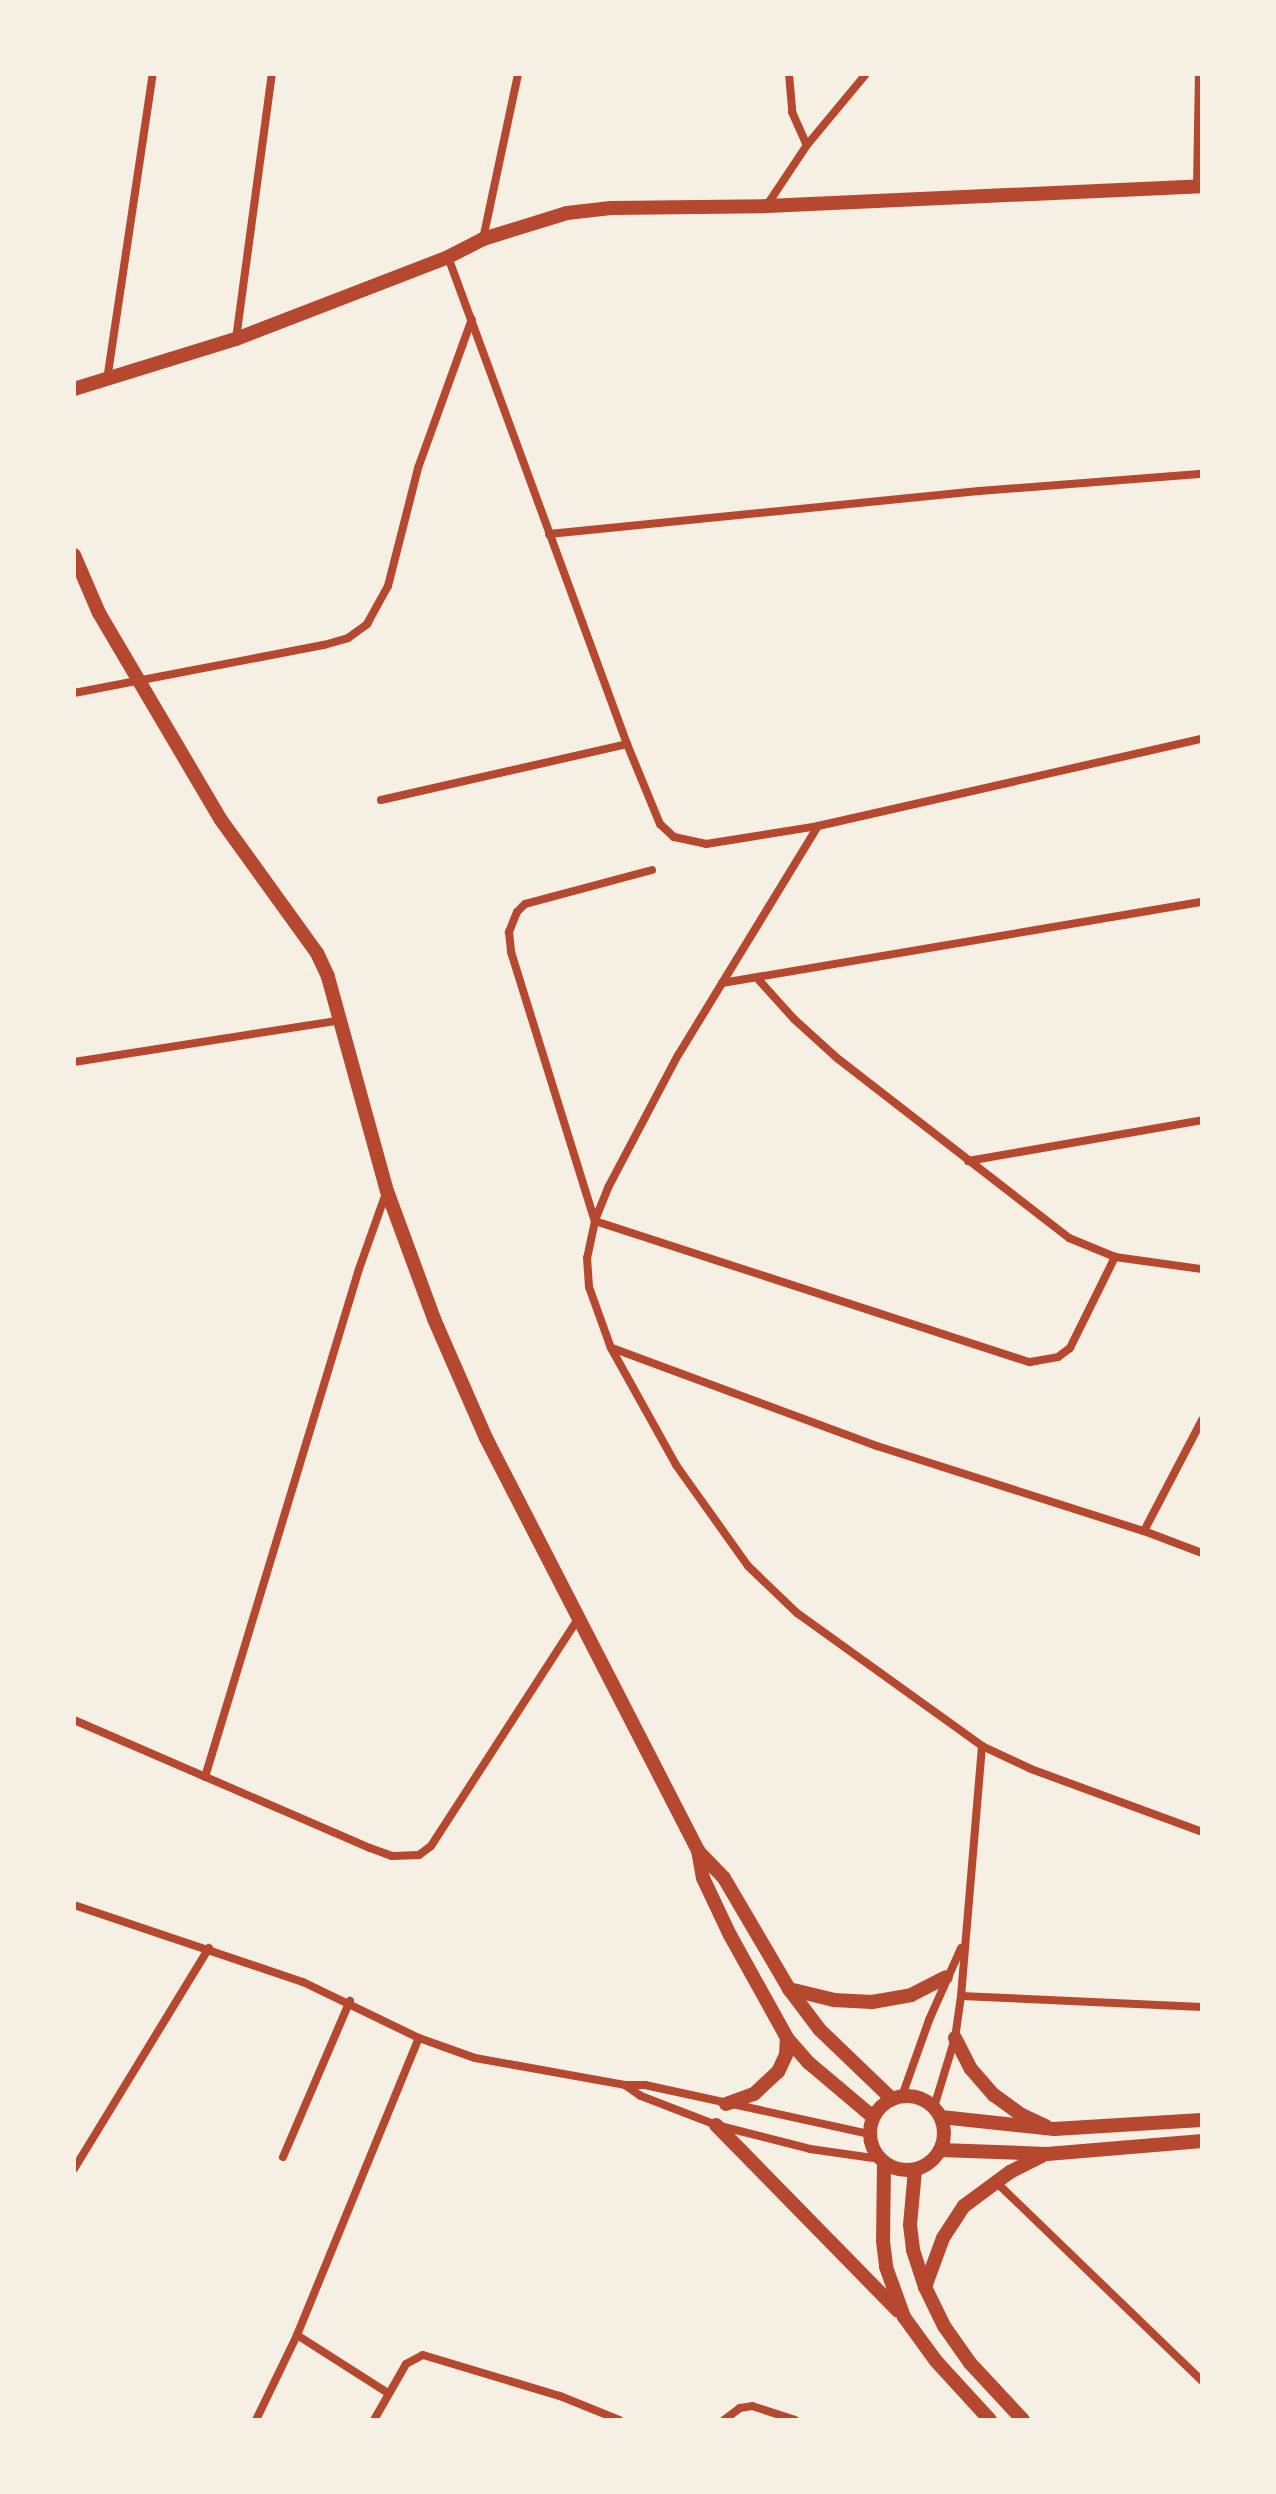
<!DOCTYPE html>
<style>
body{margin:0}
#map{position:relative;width:1276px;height:2494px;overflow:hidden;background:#f6efe4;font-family:"DejaVu Sans",sans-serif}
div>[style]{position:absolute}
.minor>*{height:8px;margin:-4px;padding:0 4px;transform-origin:4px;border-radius:4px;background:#b5482f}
.tertiary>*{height:14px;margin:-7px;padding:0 7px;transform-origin:7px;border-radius:7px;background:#b5482f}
.tertiary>.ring{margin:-7px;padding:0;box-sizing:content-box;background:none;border:14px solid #b5482f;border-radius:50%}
span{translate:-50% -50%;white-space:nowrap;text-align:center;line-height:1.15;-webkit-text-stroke:7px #f6efe4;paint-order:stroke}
.frame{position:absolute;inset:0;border:76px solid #f6efe4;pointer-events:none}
</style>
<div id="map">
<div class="minor">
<i style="left:789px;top:74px;width:38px;rotate:85deg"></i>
<i style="left:792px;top:112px;width:36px;rotate:66deg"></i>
<i style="left:1197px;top:186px;width:112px;rotate:-89deg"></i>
<i style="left:767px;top:205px;width:72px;rotate:-56.3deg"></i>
<i style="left:807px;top:145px;width:92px;rotate:-50.3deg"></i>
<i style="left:483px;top:239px;width:169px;rotate:-78deg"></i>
<i style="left:448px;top:257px;width:519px;rotate:69.82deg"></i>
<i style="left:627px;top:744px;width:87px;rotate:67.6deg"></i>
<i style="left:660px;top:824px;width:19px;rotate:43deg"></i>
<i style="left:674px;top:837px;width:33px;rotate:12deg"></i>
<i style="left:706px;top:844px;width:113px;rotate:-9.1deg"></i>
<i style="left:818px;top:826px;width:394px;rotate:-12.8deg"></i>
<i style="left:236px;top:339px;width:267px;rotate:-82.3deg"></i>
<i style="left:107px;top:380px;width:309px;rotate:-81.5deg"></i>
<i style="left:549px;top:534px;width:432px;rotate:-5.7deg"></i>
<i style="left:979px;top:491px;width:224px;rotate:-4.4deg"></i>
<i style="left:74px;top:693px;width:255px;rotate:-10.9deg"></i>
<i style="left:324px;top:645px;width:25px;rotate:-16deg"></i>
<i style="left:348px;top:638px;width:24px;rotate:-36deg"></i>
<i style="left:367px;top:624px;width:43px;rotate:-61.1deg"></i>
<i style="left:388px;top:586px;width:122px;rotate:-75.7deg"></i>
<i style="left:418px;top:468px;width:158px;rotate:-70.1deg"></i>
<i style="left:381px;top:800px;width:252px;rotate:-12.8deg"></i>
<i style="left:818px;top:826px;width:268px;rotate:121.4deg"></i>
<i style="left:678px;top:1055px;width:150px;rotate:117.8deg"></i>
<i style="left:608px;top:1188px;width:35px;rotate:112deg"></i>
<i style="left:595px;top:1221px;width:38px;rotate:102deg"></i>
<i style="left:587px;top:1258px;width:29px;rotate:86deg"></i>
<i style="left:589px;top:1287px;width:65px;rotate:70.2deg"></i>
<i style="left:611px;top:1348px;width:134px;rotate:60.9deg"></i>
<i style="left:676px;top:1465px;width:124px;rotate:54.5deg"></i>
<i style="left:748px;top:1566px;width:68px;rotate:43.8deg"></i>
<i style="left:797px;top:1613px;width:228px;rotate:35.7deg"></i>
<i style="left:982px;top:1746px;width:251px;rotate:94.8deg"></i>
<i style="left:961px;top:1996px;width:42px;rotate:98.1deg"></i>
<i style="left:955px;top:2038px;width:72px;rotate:106.9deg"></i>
<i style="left:652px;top:870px;width:131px;rotate:165deg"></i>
<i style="left:525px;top:904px;width:11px;rotate:135deg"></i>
<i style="left:517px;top:912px;width:22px;rotate:112deg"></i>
<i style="left:509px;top:932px;width:20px;rotate:84deg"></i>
<i style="left:511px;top:952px;width:282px;rotate:72.7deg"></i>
<i style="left:595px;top:1221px;width:457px;rotate:18deg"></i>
<i style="left:1030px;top:1362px;width:28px;rotate:-10deg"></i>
<i style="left:1058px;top:1357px;width:15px;rotate:-37deg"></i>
<i style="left:1070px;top:1348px;width:102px;rotate:-63.7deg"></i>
<i style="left:758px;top:979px;width:54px;rotate:48deg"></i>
<i style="left:794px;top:1019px;width:58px;rotate:42.2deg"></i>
<i style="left:837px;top:1058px;width:294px;rotate:37.8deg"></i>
<i style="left:1069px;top:1238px;width:50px;rotate:22.4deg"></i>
<i style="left:1115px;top:1257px;width:88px;rotate:7.9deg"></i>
<i style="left:722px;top:983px;width:487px;rotate:-9.6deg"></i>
<i style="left:74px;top:1062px;width:266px;rotate:-8.9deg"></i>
<i style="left:968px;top:1161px;width:238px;rotate:-9.9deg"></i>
<i style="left:612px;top:1348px;width:283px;rotate:20.3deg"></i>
<i style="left:877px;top:1446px;width:280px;rotate:17.7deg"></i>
<i style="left:1144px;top:1531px;width:62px;rotate:20.8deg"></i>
<i style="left:1144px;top:1531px;width:125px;rotate:-62.4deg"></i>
<i style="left:74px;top:1720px;width:322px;rotate:23.4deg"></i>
<i style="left:370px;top:1848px;width:23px;rotate:20deg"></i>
<i style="left:392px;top:1856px;width:27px;rotate:-2deg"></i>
<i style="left:419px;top:1855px;width:15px;rotate:-37deg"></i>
<i style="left:431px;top:1846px;width:270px;rotate:-57.1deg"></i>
<i style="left:982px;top:1746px;width:54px;rotate:25.1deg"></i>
<i style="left:1031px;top:1769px;width:182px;rotate:20.2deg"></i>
<i style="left:205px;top:1777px;width:531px;rotate:-73.14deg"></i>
<i style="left:359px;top:1269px;width:81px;rotate:-70.4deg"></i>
<i style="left:74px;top:1905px;width:242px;rotate:18.6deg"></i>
<i style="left:303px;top:1982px;width:129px;rotate:25.8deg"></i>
<i style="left:419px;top:2038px;width:59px;rotate:19.7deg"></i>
<i style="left:475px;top:2058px;width:152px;rotate:10.2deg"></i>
<i style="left:625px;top:2085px;width:20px"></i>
<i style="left:645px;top:2085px;width:229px;rotate:12.3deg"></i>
<i style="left:961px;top:1996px;width:241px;rotate:2.6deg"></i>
<i style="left:625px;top:2085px;width:19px;rotate:35deg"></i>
<i style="left:641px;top:2096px;width:80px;rotate:21.1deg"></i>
<i style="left:716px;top:2125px;width:97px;rotate:14.3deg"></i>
<i style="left:810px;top:2149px;width:71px;rotate:8.1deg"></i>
<i style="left:902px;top:2096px;width:81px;rotate:-70.4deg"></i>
<i style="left:929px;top:2020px;width:79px;rotate:-66deg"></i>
<i style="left:283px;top:2157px;width:170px;rotate:-66.8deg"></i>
<i style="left:74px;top:2169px;width:259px;rotate:-58.6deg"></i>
<i style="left:996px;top:2182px;width:286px;rotate:44deg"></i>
<i style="left:297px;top:2335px;width:108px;rotate:32.5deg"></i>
<i style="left:256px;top:2420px;width:94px;rotate:-64.2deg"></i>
<i style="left:297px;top:2335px;width:321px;rotate:-67.7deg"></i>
<i style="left:374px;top:2420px;width:64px;rotate:-60.3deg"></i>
<i style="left:406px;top:2364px;width:19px;rotate:-28deg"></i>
<i style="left:423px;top:2355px;width:143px;rotate:16.7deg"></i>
<i style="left:560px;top:2396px;width:64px;rotate:22.1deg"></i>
<i style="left:724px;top:2420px;width:20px;rotate:-37deg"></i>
<i style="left:740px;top:2408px;width:12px;rotate:-9deg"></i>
<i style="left:752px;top:2406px;width:45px;rotate:18deg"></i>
</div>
<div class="tertiary">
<i style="left:74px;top:389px;width:170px;rotate:-17.2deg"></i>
<i style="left:236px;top:339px;width:227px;rotate:-21.1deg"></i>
<i style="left:448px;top:257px;width:39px;rotate:-27deg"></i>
<i style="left:483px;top:239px;width:88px;rotate:-17.2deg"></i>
<i style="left:567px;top:213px;width:44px;rotate:-6.5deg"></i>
<i style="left:611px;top:208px;width:156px;rotate:-0.7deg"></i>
<i style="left:767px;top:206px;width:435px;rotate:-2.6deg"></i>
<i style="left:74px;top:555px;width:63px;rotate:66.7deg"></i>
<i style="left:99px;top:613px;width:240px;rotate:59.5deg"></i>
<i style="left:221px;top:820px;width:164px;rotate:54.2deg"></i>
<i style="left:317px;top:953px;width:26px;rotate:65deg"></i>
<i style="left:328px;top:977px;width:222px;rotate:74.6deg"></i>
<i style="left:387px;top:1191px;width:136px;rotate:69.8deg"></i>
<i style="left:434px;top:1319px;width:130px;rotate:66.4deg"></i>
<i style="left:486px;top:1438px;width:463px;rotate:62.8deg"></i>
<i style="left:698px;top:1850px;width:28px;rotate:80deg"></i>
<i style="left:703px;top:1878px;width:63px;rotate:64.7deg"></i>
<i style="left:730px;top:1935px;width:118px;rotate:61deg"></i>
<i style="left:787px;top:2038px;width:33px;rotate:49deg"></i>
<i style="left:809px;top:2063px;width:84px;rotate:40.2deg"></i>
<i style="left:698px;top:1851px;width:37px;rotate:46deg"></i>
<i style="left:724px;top:1878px;width:129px;rotate:59.6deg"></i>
<i style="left:789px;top:1989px;width:51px;rotate:52.9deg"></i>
<i style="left:820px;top:2030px;width:100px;rotate:43.8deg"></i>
<i style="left:789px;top:1989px;width:46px;rotate:13.7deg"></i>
<i style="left:834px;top:2000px;width:38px;rotate:3deg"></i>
<i style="left:872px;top:2002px;width:40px;rotate:-10deg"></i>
<i style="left:911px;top:1995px;width:39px;rotate:-27deg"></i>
<i style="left:955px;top:2038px;width:35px;rotate:63deg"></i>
<i style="left:971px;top:2069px;width:35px;rotate:49deg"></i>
<i style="left:994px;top:2095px;width:34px;rotate:36deg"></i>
<i style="left:1022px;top:2115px;width:26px;rotate:25deg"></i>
<i class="ring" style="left:870px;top:2096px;width:60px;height:60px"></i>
<i style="left:726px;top:2104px;width:30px;rotate:-20deg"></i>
<i style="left:754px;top:2094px;width:33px;rotate:-43deg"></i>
<i style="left:778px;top:2072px;width:19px;rotate:-65deg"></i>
<i style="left:786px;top:2055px;width:17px;rotate:-87deg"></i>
<i style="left:941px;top:2117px;width:114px;rotate:6.1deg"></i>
<i style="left:1054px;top:2129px;width:148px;rotate:-3.5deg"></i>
<i style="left:716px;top:2125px;width:260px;rotate:45.6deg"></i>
<i style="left:940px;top:2150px;width:107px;rotate:2.1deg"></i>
<i style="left:1047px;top:2154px;width:156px;rotate:-4.8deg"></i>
<i style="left:884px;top:2163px;width:78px;rotate:90.7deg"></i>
<i style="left:883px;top:2241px;width:26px;rotate:83deg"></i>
<i style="left:886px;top:2267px;width:53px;rotate:70.2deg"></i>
<i style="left:904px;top:2317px;width:54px;rotate:54deg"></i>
<i style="left:936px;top:2361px;width:80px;rotate:47.5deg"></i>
<i style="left:915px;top:2170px;width:55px;rotate:95.2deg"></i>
<i style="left:910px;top:2225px;width:25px;rotate:83deg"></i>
<i style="left:913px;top:2250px;width:39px;rotate:72deg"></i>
<i style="left:925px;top:2287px;width:43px;rotate:64deg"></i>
<i style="left:944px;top:2326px;width:45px;rotate:54.9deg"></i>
<i style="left:970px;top:2363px;width:78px;rotate:47.1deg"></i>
<i style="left:925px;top:2287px;width:52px;rotate:-69.8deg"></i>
<i style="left:943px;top:2238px;width:38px;rotate:-57deg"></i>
<i style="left:964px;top:2206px;width:57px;rotate:-36.5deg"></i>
<i style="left:1010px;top:2172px;width:36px;rotate:-27deg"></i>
</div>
<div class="frame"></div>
</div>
